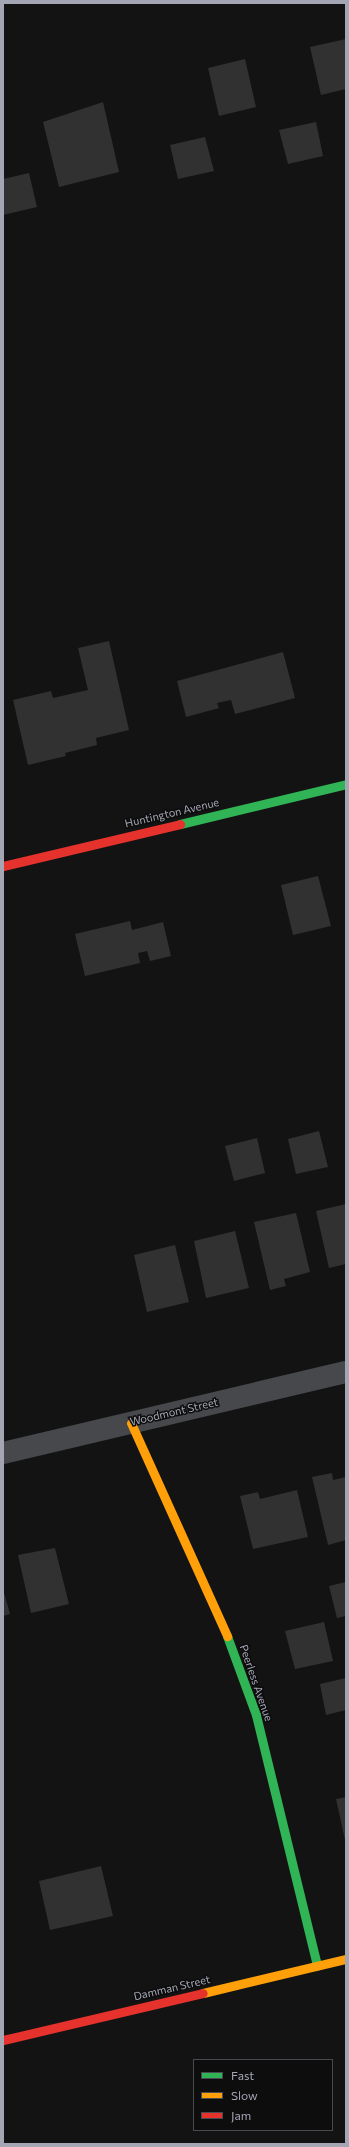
<!DOCTYPE html>
<style>
body{margin:0}
#map{position:relative;width:349px;height:2147px;overflow:hidden;background:#131313;font-family:Commissioner,sans-serif}
div>[style]{position:absolute}
.building>*{inset:0;background:#313132}
.street>*{height:22px;margin:-11px;padding:0 11px;transform-origin:11px;border-radius:11px;background:#47484b}
.fast>*{height:9px;margin:-4.5px;padding:0 4.5px;transform-origin:4.5px;border-radius:4.5px;background:#30b455}
.slow>*{height:9px;margin:-4.5px;padding:0 4.5px;transform-origin:4.5px;border-radius:4.5px;background:#ff9f0a}
.jam>*{height:9px;margin:-4.5px;padding:0 4.5px;transform-origin:4.5px;border-radius:4.5px;background:#e5322d}
span{translate:-50% -50%;white-space:nowrap;text-align:center;line-height:1.15;-webkit-text-stroke:3px #0d0d0e;paint-order:stroke}
.street-label{font-size:11px;color:#a4a6b4}
.frame{position:absolute;inset:0;border:4px solid #a4a6b4;pointer-events:none}
.legend{position:absolute;left:193px;top:2059px;width:140px;height:72px;box-sizing:border-box;background:#0d0d0e;border:1px solid #494a50;margin:0;padding:5px 7px;list-style:none;font-size:12px;color:#a4a6b4}
.legend li{display:flex;align-items:center;gap:8px;height:20px}
.legend b{width:20px;border:1px solid #494a50}
</style>
<div id="map">
<div class="building">
<i style="clip-path:polygon(346px 39px,346px 89px,321px 95px,310px 47px)"></i>
<i style="clip-path:polygon(245px 59px,256px 107px,219px 116px,208px 68px)"></i>
<i style="clip-path:polygon(103px 102px,119px 172px,59px 187px,43px 122px)"></i>
<i style="clip-path:polygon(316px 122px,323px 156px,288px 164px,279px 130px)"></i>
<i style="clip-path:polygon(205px 137px,214px 171px,178px 179px,170px 145px)"></i>
<i style="clip-path:polygon(29px 173px,37px 207px,3px 215px,3px 179px)"></i>
<i style="clip-path:polygon(109px 641px,129px 730px,96px 738px,97px 745px,65px 753px,66px 756px,28px 765px,13px 700px,51px 691px,53px 698px,88px 690px,78px 648px)"></i>
<i style="clip-path:polygon(283px 652px,295px 698px,235px 714px,231px 700px,217px 703px,219px 708px,186px 717px,177px 681px)"></i>
<i style="clip-path:polygon(318px 876px,331px 926px,293px 935px,281px 885px)"></i>
<i style="clip-path:polygon(130px 921px,132px 930px,163px 922px,171px 956px,150px 961px,147px 951px,138px 953px,140px 963px,85px 976px,75px 934px)"></i>
<i style="clip-path:polygon(319px 1131px,328px 1167px,296px 1174px,288px 1139px)"></i>
<i style="clip-path:polygon(257px 1138px,265px 1173px,234px 1181px,225px 1146px)"></i>
<i style="clip-path:polygon(346px 1204px,346px 1264px,329px 1268px,316px 1211px)"></i>
<i style="clip-path:polygon(296px 1213px,310px 1272px,284px 1279px,286px 1286px,270px 1290px,254px 1222px)"></i>
<i style="clip-path:polygon(235px 1231px,249px 1288px,206px 1298px,194px 1241px)"></i>
<i style="clip-path:polygon(175px 1245px,189px 1302px,147px 1312px,134px 1255px)"></i>
<i style="clip-path:polygon(332px 1473px,333px 1480px,346px 1477px,346px 1540px,328px 1545px,312px 1477px)"></i>
<i style="clip-path:polygon(297px 1490px,308px 1537px,253px 1549px,240px 1496px,258px 1492px,260px 1499px)"></i>
<i style="clip-path:polygon(55px 1548px,69px 1604px,31px 1613px,18px 1555px)"></i>
<i style="clip-path:polygon(346px 1582px,346px 1616px,337px 1618px,329px 1586px)"></i>
<i style="clip-path:polygon(3px 1589px,10px 1614px,3px 1616px)"></i>
<i style="clip-path:polygon(324px 1622px,333px 1661px,295px 1669px,285px 1631px)"></i>
<i style="clip-path:polygon(346px 1678px,346px 1710px,326px 1715px,320px 1684px)"></i>
<i style="clip-path:polygon(346px 1797px,346px 1840px,345px 1840px,336px 1799px)"></i>
<i style="clip-path:polygon(101px 1866px,113px 1916px,50px 1930px,39px 1881px)"></i>
</div>
<div class="street">
<i style="left:3px;top:1453px;width:352px;rotate:-13.3deg"></i>
</div>
<div class="fast">
<i style="left:180px;top:824px;width:171px;rotate:-13.5deg"></i>
<i style="left:227px;top:1636px;width:84px;rotate:69.8deg"></i>
<i style="left:256px;top:1715px;width:258px;rotate:76.3deg"></i>
</div>
<div class="slow">
<i style="left:131px;top:1423px;width:234px;rotate:65.7deg"></i>
<i style="left:203px;top:1993px;width:147px;rotate:-13.4deg"></i>
</div>
<div class="jam">
<i style="left:3px;top:866px;width:182px;rotate:-13.3deg"></i>
<i style="left:3px;top:2040px;width:205px;rotate:-13.2deg"></i>
</div>
<div class="street-label">
<span style="left:172px;top:813px;rotate:-13deg">Huntington Avenue</span>
<span style="left:174px;top:1412px;rotate:-13deg">Woodmont Street</span>
<span style="left:256px;top:1683px;rotate:71deg">Peerless Avenue</span>
<span style="left:172px;top:1988px;rotate:-13deg">Damman Street</span>
</div>
<div class="frame"></div>
<ul class="legend">
<li><b style="height:5px;background:#30b455"></b>Fast</li>
<li><b style="height:5px;background:#ff9f0a"></b>Slow</li>
<li><b style="height:5px;background:#e5322d"></b>Jam</li>
</ul>
</div>
